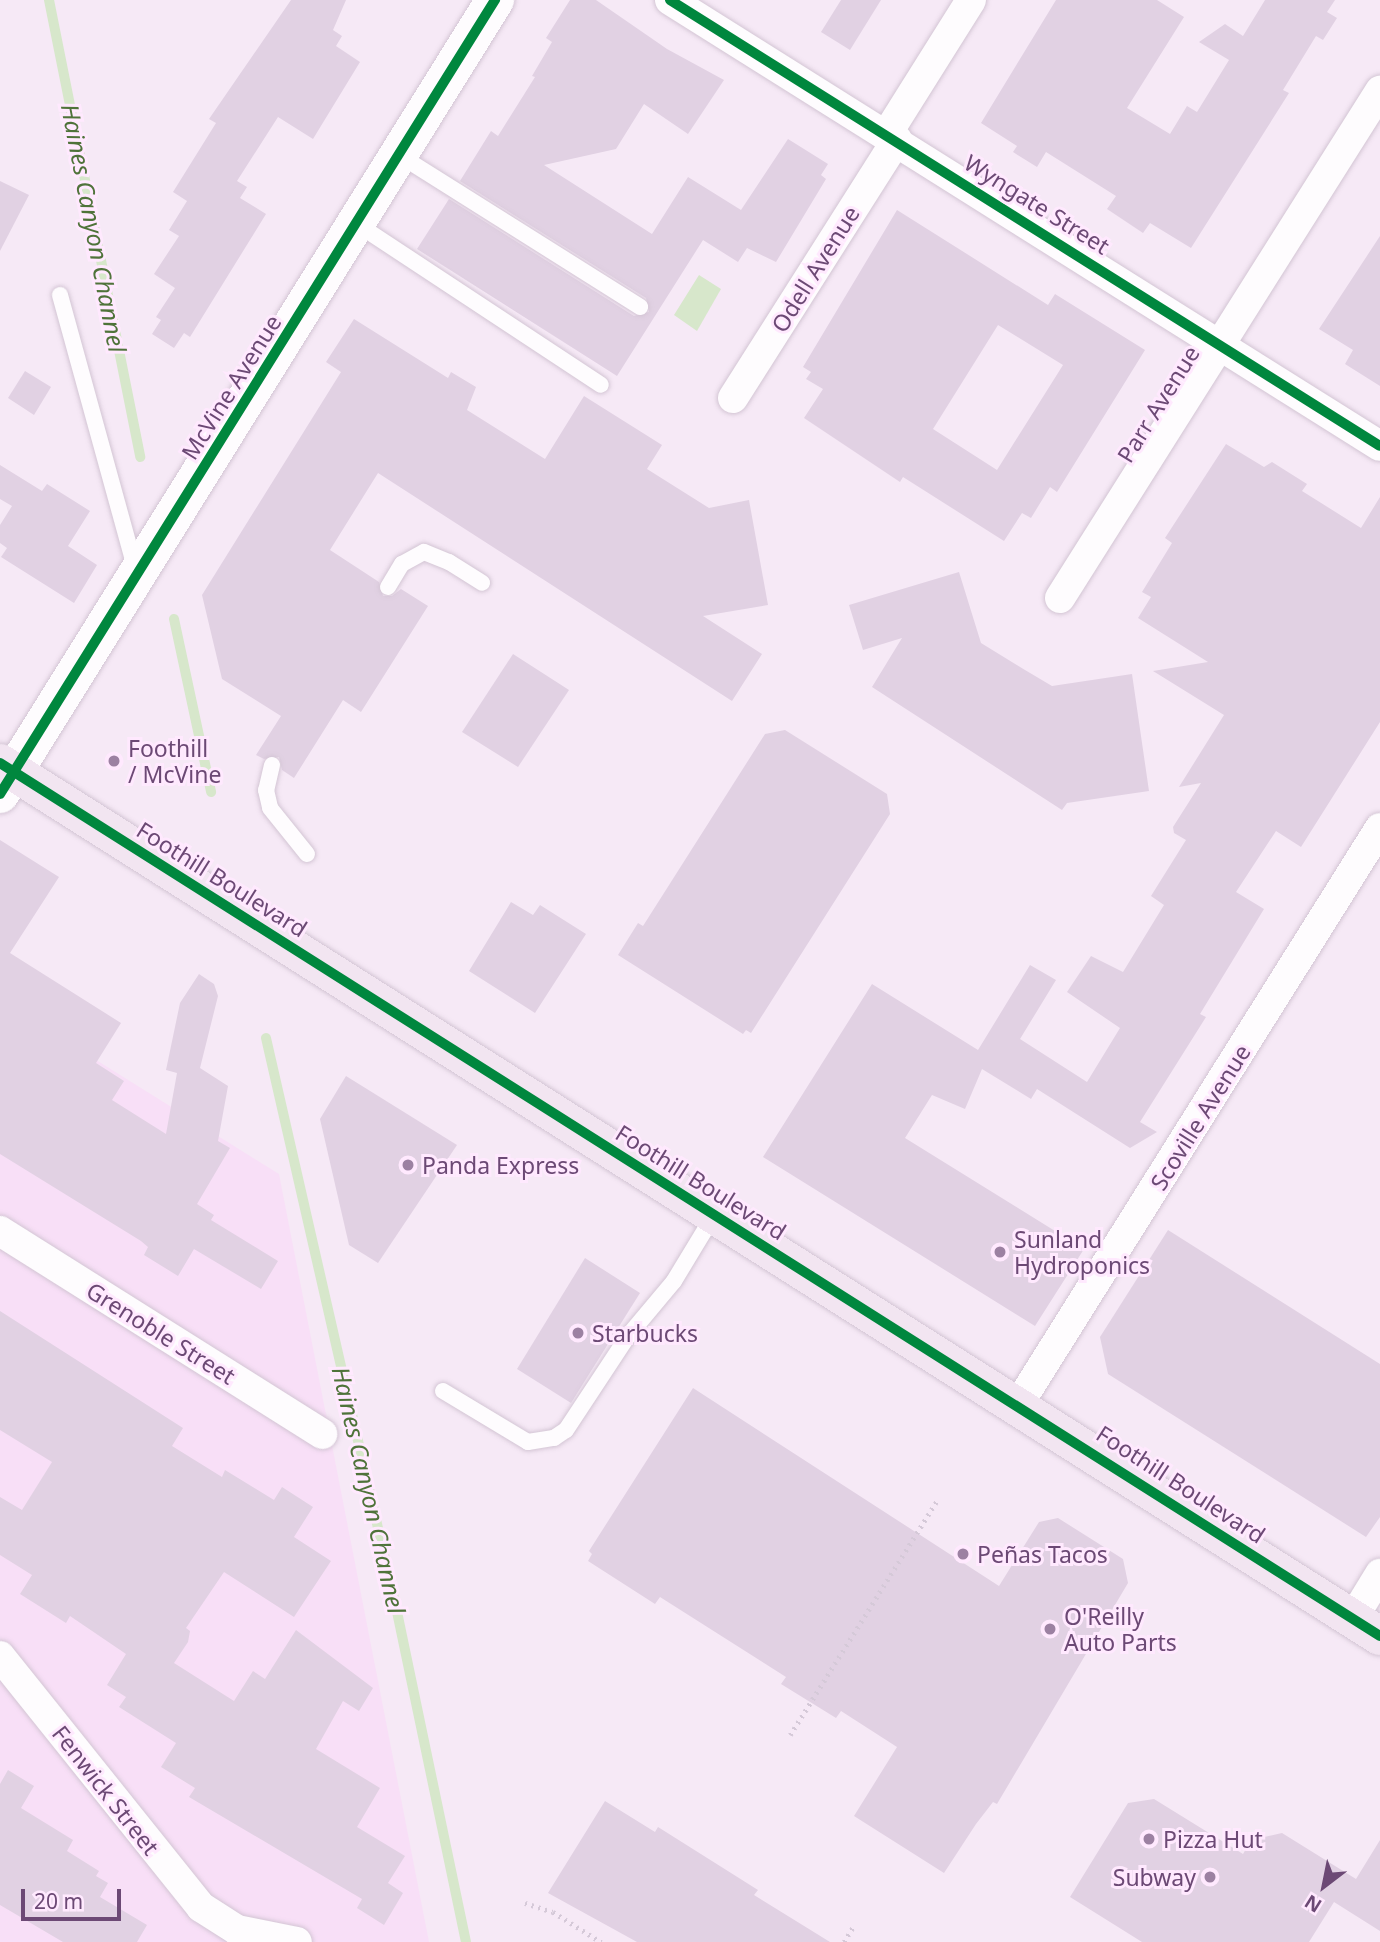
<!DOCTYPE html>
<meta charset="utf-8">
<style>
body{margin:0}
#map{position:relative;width:1380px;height:1942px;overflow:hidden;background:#f6e9f6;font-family:"Noto Sans",sans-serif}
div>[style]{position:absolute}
.residential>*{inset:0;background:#f8dff7}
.water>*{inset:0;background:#d7e7cb}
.stream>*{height:10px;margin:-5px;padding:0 5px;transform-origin:5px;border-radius:5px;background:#d7e7cb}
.building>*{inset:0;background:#e1d1e3}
.path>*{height:4.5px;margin-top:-2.25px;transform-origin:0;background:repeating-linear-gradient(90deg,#d5c9d8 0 2px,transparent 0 7px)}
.roads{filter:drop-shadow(0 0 2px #d3c5d4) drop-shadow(0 0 2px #d3c5d4)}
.service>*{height:16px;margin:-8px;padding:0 8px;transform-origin:8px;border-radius:8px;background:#fefcfe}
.minor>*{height:30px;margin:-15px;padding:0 15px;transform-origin:15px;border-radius:15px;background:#fefcfe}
.tertiary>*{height:38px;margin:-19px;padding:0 19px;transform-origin:19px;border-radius:19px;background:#fefcfe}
.primary>*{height:38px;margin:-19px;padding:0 19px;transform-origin:19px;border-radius:19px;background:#f2e5f1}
.cycleway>*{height:10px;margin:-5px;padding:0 5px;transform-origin:5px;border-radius:5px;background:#00873e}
.dots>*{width:19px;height:19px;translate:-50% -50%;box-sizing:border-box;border:4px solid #ffe9fe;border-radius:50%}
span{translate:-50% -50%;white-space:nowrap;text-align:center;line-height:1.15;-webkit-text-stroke:6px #ffe9fe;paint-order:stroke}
.street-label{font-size:23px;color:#6c4975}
.poi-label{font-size:23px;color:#6c4975}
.left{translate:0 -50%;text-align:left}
.right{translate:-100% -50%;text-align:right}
.water-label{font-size:24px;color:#4f733a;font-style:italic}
.north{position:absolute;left:1289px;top:1851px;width:70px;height:70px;-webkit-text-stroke:5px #ffe9fe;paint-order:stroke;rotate:212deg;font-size:19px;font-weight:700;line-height:28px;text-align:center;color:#6c4975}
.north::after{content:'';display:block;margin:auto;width:24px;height:32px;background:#6c4975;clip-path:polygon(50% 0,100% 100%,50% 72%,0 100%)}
.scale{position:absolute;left:21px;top:1889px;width:100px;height:32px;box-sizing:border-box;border:4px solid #6c4975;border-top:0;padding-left:9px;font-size:21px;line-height:24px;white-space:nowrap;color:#6c4975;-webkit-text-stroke:5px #ffe9fe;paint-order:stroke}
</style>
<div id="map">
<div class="residential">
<i style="clip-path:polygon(0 1000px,279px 1174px,429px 1942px,0 1942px)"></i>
</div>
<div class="water">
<i style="clip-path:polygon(699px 275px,721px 289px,697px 331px,674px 315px)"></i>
</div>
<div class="stream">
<i style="left:49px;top:0;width:466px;rotate:78.7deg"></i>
<i style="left:174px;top:619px;width:177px;rotate:77.9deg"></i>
<i style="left:266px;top:1038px;width:584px;rotate:77.13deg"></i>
<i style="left:396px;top:1607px;width:342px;rotate:78.2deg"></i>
</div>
<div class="building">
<i style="clip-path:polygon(291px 0,346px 0,333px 30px,342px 36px,336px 46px,360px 62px,313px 139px,278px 117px,237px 181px,247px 187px,240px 198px,266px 214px,190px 337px,184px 333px,174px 348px,152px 334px,161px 320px,156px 317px,175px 288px,154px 274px,179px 236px,169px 230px,187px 201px,173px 192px,216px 123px,209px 119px)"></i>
<i style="clip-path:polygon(570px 0,596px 0,667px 49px,724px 80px,688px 134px,644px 104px,616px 149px,544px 165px,652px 234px,688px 177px,741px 210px,788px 139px,828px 164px,821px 175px,826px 179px,776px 262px,747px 248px,738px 262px,703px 240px,617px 376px,417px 249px,449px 199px,634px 316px,649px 312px,646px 298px,460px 181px,491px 131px,498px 136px,535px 77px,532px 76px,552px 42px,546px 38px)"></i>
<i style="clip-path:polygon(841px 0,881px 0,850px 50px,821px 32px)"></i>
<i style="clip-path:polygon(1056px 0,1157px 0,1184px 17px,1127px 108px,1170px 134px,1187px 106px,1197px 112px,1229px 60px,1199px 42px,1225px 24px,1243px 36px,1265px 0,1335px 0,1327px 12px,1337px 18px,1323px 40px,1316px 36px,1283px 90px,1289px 93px,1191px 248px,1150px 223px,1143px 233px,1107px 209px,1116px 196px,1046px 152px,1037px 167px,1013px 152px,1017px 146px,981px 123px)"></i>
<i style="clip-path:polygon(0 181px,29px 195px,0 251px)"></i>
<i style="clip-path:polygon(evenodd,897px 210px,1048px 305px,1055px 294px,1145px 350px,1057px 492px,1050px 487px,1031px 518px,1022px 513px,1004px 541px,903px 477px,900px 482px,804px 418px,823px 389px,806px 379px,811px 372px,803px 367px,897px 210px,998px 325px,1063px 365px,997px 470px,933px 429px,998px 325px)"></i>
<i style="clip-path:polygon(1380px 236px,1380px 386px,1345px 364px,1353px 350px,1319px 329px)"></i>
<i style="clip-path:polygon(354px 319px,448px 378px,451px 372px,476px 387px,467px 410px,545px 459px,584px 396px,662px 445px,647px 469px,709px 508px,749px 500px,768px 605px,703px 616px,762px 654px,732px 701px,378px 473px,330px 550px,379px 582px,383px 596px,392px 596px,401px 589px,428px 606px,361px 712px,343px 700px,294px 778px,282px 770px,279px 757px,264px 759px,256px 755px,281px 716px,222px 679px,202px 595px,341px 372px,326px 362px)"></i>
<i style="clip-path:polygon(25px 371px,51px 387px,34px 415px,8px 398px)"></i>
<i style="clip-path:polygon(1226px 444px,1264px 467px,1272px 462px,1307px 484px,1302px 491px,1361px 528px,1380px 497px,1380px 722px,1301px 847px,1276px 831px,1236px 892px,1264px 909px,1200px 1014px,1206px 1017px,1140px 1122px,1157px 1132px,1130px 1148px,1037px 1089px,1031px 1099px,982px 1069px,965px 1109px,932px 1095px,905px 1138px,1084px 1249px,1035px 1326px,763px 1157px,872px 984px,978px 1050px,1030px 965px,1056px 980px,1020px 1039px,1087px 1082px,1120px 1028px,1067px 992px,1091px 956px,1123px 972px,1164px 905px,1151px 896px,1186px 840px,1174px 833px,1173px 827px,1201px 783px,1179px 787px,1224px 715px,1153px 671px,1208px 662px,1138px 618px,1151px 597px,1142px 592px,1172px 543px,1165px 538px)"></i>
<i style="clip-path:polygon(0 465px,42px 491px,47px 484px,90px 511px,68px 546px,97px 565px,74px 603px,1px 557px,7px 548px,0 543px,0 525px,12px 506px,0 499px)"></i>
<i style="clip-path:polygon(959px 572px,981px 643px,1025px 670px,1052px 686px,1132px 674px,1149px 791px,1067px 803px,1062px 810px,872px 687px,902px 638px,863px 650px,849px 605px)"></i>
<i style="clip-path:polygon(513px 654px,569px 690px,518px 767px,462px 732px)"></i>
<i style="clip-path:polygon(785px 730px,887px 794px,890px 814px,751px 1033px,746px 1030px,743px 1034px,618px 955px,638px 923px,643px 926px,765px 734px)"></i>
<i style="clip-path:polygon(0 840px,59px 877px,10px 953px,121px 1023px,96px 1063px,124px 1081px,112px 1100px,166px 1134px,177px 1073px,166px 1070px,180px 1003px,199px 974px,214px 984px,218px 996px,200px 1068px,228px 1086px,218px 1141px,230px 1148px,197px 1204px,214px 1215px,211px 1220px,278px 1261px,261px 1289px,194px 1249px,178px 1276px,144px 1255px,148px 1247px,141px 1241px,0 1154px)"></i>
<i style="clip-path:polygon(511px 902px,533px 915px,540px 905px,586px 934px,535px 1013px,469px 971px)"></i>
<i style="clip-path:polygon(346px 1076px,457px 1145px,378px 1263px,349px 1245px,320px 1119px)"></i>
<i style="clip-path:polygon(1168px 1230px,1380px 1364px,1380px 1517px,1366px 1537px,1108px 1374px,1100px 1337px)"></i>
<i style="clip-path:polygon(585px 1258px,640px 1293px,571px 1403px,517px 1369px)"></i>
<i style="clip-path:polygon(0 1311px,183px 1428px,172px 1446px,222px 1477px,225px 1470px,274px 1500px,282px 1487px,313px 1507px,294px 1537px,331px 1561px,294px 1617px,224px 1572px,186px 1628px,190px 1631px,188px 1642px,174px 1663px,234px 1701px,253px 1671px,265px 1679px,296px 1630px,373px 1688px,359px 1711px,343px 1701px,316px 1749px,380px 1788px,357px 1827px,405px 1856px,388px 1883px,403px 1893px,384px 1925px,357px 1908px,362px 1899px,189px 1797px,195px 1788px,161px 1767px,176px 1743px,119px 1707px,126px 1697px,107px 1685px,126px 1654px,70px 1616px,66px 1623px,20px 1594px,32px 1575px,0 1555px,0 1497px,22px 1510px,52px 1462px,0 1430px)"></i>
<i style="clip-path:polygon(693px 1388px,999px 1586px,1039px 1522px,1058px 1518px,1123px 1559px,1128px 1583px,997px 1804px,993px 1802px,976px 1824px,944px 1873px,854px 1816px,897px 1747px,841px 1711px,836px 1718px,781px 1684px,786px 1677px,660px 1597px,655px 1604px,588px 1561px,592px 1554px,589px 1551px)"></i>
<i style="clip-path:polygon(8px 1770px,34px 1786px,21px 1808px,73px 1840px,67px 1851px,99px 1871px,96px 1876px,108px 1883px,100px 1897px,147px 1925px,137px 1942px,63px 1942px,0 1905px,0 1784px)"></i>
<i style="clip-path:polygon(1154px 1799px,1243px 1854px,1251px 1840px,1282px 1833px,1356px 1879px,1380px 1840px,1380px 1931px,1334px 1902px,1309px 1942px,1142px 1942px,1070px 1897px,1128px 1803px)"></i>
<i style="clip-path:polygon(605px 1801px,655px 1832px,658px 1827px,758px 1890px,754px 1895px,830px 1942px,637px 1942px,548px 1893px)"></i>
</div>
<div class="path">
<i style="left:790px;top:1735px;width:279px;rotate:-57.9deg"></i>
<i style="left:525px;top:1903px;width:29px;rotate:18deg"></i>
<i style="left:553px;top:1912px;width:57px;rotate:32deg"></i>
<i style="left:844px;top:1942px;width:17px;rotate:-59deg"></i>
</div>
<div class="roads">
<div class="service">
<i style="left:399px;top:155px;width:285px;rotate:32.2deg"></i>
<i style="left:357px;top:224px;width:292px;rotate:33.4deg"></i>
<i style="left:60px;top:295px;width:283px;rotate:74.6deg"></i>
<i style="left:388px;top:587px;width:27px;rotate:-59deg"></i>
<i style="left:402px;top:564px;width:25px;rotate:-29deg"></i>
<i style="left:424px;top:552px;width:27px;rotate:22deg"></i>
<i style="left:449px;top:562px;width:39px;rotate:32deg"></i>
<i style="left:272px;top:765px;width:26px;rotate:103deg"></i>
<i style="left:266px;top:790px;width:18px;rotate:77deg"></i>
<i style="left:270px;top:808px;width:59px;rotate:51.2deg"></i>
<i style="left:443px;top:1391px;width:99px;rotate:31deg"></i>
<i style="left:528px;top:1442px;width:26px;rotate:-9deg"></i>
<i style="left:554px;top:1438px;width:14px;rotate:-34deg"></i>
<i style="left:566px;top:1430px;width:113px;rotate:-56.6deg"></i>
<i style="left:628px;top:1336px;width:72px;rotate:-50.1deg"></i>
<i style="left:674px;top:1281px;width:77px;rotate:-58.8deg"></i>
</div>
<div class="minor">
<i style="left:670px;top:0;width:838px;rotate:32.14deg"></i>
<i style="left:887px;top:134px;width:158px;rotate:-57.9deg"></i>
<i style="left:733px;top:398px;width:306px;rotate:-57.6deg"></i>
<i style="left:1060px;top:598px;width:600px;rotate:-57.74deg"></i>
<i style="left:0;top:1231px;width:381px;rotate:32.2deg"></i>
<i style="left:1018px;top:1405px;width:681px;rotate:-57.9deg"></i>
<i style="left:1353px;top:1618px;width:52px;rotate:-58.5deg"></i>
<i style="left:0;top:1656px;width:322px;rotate:51.3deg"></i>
<i style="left:201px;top:1907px;width:43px;rotate:32.6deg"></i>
<i style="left:237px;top:1930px;width:61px;rotate:11.3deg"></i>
</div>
<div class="tertiary">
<i style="left:0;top:794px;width:936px;rotate:-58.06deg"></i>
</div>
<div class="primary">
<i style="left:0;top:763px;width:1633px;rotate:32.32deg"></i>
</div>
</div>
<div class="cycleway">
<i style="left:670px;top:0;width:838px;rotate:32.14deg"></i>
<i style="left:0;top:763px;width:1633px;rotate:32.32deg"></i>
<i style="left:0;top:794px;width:936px;rotate:-58.06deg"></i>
</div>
<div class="dots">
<i style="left:114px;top:761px;background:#9c81a2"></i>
<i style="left:408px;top:1165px;background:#9c81a2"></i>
<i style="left:1000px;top:1252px;background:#9c81a2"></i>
<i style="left:578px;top:1333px;background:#9c81a2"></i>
<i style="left:963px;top:1554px;background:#9c81a2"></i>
<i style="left:1050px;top:1629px;background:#9c81a2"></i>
<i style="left:1149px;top:1839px;background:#9c81a2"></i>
<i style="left:1210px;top:1877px;background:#9c81a2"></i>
</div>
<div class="street-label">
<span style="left:1037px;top:204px;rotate:32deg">Wyngate Street</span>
<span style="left:815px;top:269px;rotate:-58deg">Odell Avenue</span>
<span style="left:231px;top:387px;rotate:-58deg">McVine Avenue</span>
<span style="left:1158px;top:404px;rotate:-58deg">Parr Avenue</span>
<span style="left:222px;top:879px;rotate:32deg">Foothill Boulevard</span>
<span style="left:1200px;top:1117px;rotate:-58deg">Scoville Avenue</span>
<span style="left:701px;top:1182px;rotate:32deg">Foothill Boulevard</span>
<span style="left:161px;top:1333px;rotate:32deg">Grenoble Street</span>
<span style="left:1181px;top:1484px;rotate:33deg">Foothill Boulevard</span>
<span style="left:106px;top:1790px;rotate:52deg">Fenwick Street</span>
</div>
<div class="poi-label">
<span class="left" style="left:128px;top:761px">Foothill<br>/ McVine</span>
<span class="left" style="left:422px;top:1165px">Panda Express</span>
<span class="left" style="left:1014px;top:1252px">Sunland<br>Hydroponics</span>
<span class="left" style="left:592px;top:1333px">Starbucks</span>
<span class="left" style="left:977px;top:1554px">Peñas Tacos</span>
<span class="left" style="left:1064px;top:1629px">O'Reilly<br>Auto Parts</span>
<span class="left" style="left:1163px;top:1839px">Pizza Hut</span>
<span class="right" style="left:1196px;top:1877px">Subway</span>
</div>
<div class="water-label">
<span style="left:94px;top:228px;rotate:79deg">Haines Canyon Channel</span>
<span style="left:369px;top:1490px;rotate:77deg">Haines Canyon Channel</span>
</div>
<div class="north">N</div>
<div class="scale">20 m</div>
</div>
